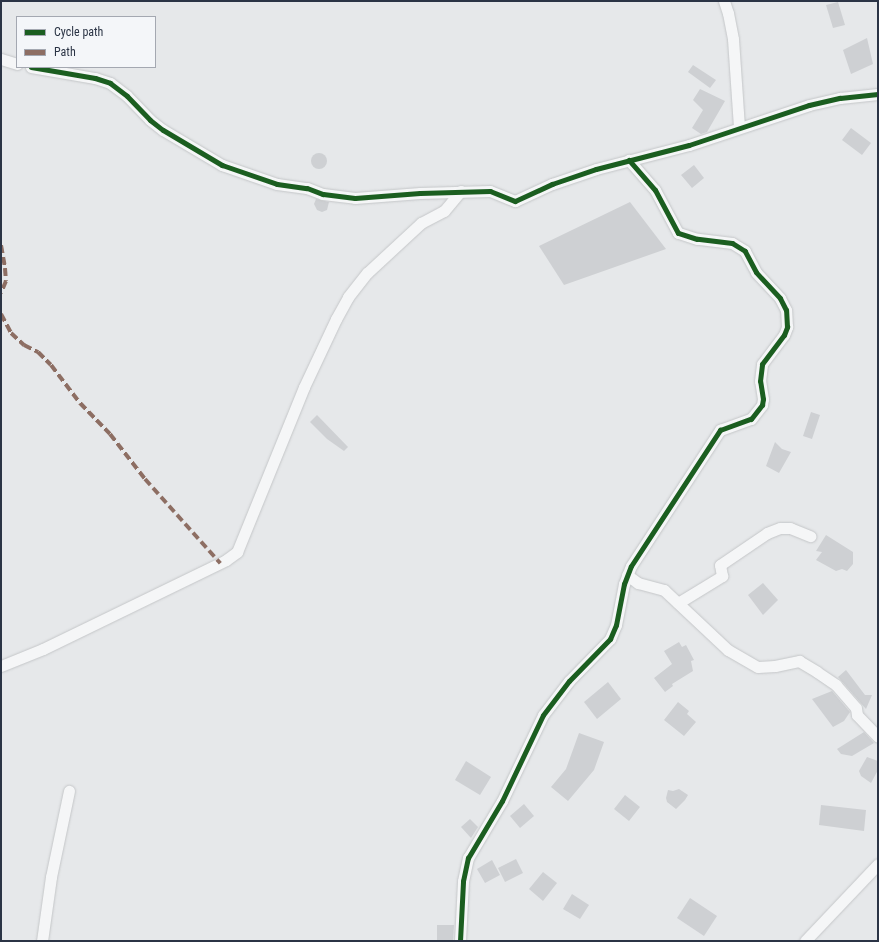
<!DOCTYPE html>
<style>
body{margin:0}
#map{position:relative;width:879px;height:942px;overflow:hidden;background:#e6e8ea;font-family:"Roboto Condensed",sans-serif}
div>[style]{position:absolute}
.building>*{inset:0;background:#ced0d3}
.round{border-radius:50%}
.roads{filter:drop-shadow(0 0 1px #c4c6c8) drop-shadow(0 0 1px #c4c6c8)}
.street>*{height:11px;margin:-5.5px;padding:0 5.5px;transform-origin:5.5px;border-radius:5.5px;background:#f5f6f7}
.quiet>*{height:4px;margin-top:-2px;transform-origin:0;background:repeating-linear-gradient(90deg,#8d6e63 0 8px,transparent 0 12px)}
.cycleway>*{height:5px;margin:-2.5px;padding:0 2.5px;transform-origin:2.5px;border-radius:2.5px;background:#1b5e20}
span{translate:-50% -50%;white-space:nowrap;text-align:center;line-height:1.15;-webkit-text-stroke:3px #f4f6f9;paint-order:stroke}
.frame{position:absolute;inset:0;border:2px solid #2b3445;pointer-events:none}
.legend{position:absolute;left:16px;top:16px;width:140px;height:52px;box-sizing:border-box;background:#f4f6f9;border:1px solid #a4a8b1;margin:0;padding:5px 7px;list-style:none;font-size:12px;color:#2b3445}
.legend li{display:flex;align-items:center;gap:8px;height:20px}
.legend b{width:20px;border:1px solid #a4a8b1}
</style>
<div id="map">
<div class="building">
<i style="clip-path:polygon(838px 2px,845px 25px,833px 28px,826px 5px)"></i>
<i style="clip-path:polygon(867px 38px,873px 64px,851px 74px,843px 50px)"></i>
<i style="clip-path:polygon(693px 65px,716px 80px,710px 88px,688px 72px)"></i>
<i style="clip-path:polygon(700px 89px,725px 101px,707px 132px,701px 134px,692px 128px,703px 110px,693px 100px)"></i>
<i style="clip-path:polygon(851px 128px,871px 143px,862px 155px,842px 140px)"></i>
<i class="round" style="left:311px;top:153px;width:16px;height:16px"></i>
<i style="clip-path:polygon(694px 165px,704px 178px,692px 188px,681px 175px)"></i>
<i style="clip-path:polygon(316px 199px,329px 202px,327px 210px,322px 212px,317px 210px,314px 204px)"></i>
<i style="clip-path:polygon(630px 202px,666px 249px,564px 285px,539px 246px)"></i>
<i style="clip-path:polygon(811px 412px,820px 415px,812px 439px,803px 436px)"></i>
<i style="clip-path:polygon(317px 415px,348px 447px,344px 451px,327px 439px,310px 422px)"></i>
<i style="clip-path:polygon(775px 442px,782px 449px,791px 452px,779px 473px,766px 466px)"></i>
<i style="clip-path:polygon(826px 535px,853px 552px,853px 564px,847px 571px,842px 569px,836px 571px,816px 560px,822px 552px,816px 551px)"></i>
<i style="clip-path:polygon(763px 583px,778px 600px,763px 615px,748px 595px)"></i>
<i style="clip-path:polygon(679px 642px,682px 647px,686px 645px,694px 660px,691px 661px,693px 671px,672px 684px,673px 686px,665px 692px,654px 678px,672px 664px,664px 651px)"></i>
<i style="clip-path:polygon(846px 670px,865px 695px,872px 695px,866px 709px,838px 677px)"></i>
<i style="clip-path:polygon(608px 682px,621px 699px,597px 719px,584px 702px)"></i>
<i style="clip-path:polygon(832px 691px,850px 712px,844px 721px,833px 727px,812px 699px)"></i>
<i style="clip-path:polygon(678px 702px,689px 711px,687px 714px,696px 722px,684px 736px,664px 720px)"></i>
<i style="clip-path:polygon(864px 732px,874px 743px,852px 756px,841px 754px,837px 749px)"></i>
<i style="clip-path:polygon(579px 733px,604px 742px,594px 770px,568px 801px,551px 787px,566px 769px)"></i>
<i style="clip-path:polygon(867px 757px,878px 761px,878px 770px,871px 783px,861px 776px,859px 771px)"></i>
<i style="clip-path:polygon(466px 761px,491px 777px,480px 795px,455px 780px)"></i>
<i style="clip-path:polygon(679px 789px,688px 795px,685px 800px,676px 809px,667px 802px,666px 798px,668px 790px,673px 791px)"></i>
<i style="clip-path:polygon(625px 795px,640px 807px,629px 821px,614px 809px)"></i>
<i style="clip-path:polygon(524px 804px,534px 816px,520px 828px,510px 816px)"></i>
<i style="clip-path:polygon(821px 805px,866px 810px,864px 831px,819px 825px)"></i>
<i style="clip-path:polygon(470px 819px,478px 827px,471px 838px,461px 827px)"></i>
<i style="clip-path:polygon(516px 859px,523px 873px,505px 882px,498px 868px)"></i>
<i style="clip-path:polygon(492px 860px,500px 875px,485px 883px,477px 869px)"></i>
<i style="clip-path:polygon(543px 872px,557px 883px,543px 901px,529px 889px)"></i>
<i style="clip-path:polygon(572px 894px,589px 905px,580px 919px,563px 909px)"></i>
<i style="clip-path:polygon(690px 898px,717px 916px,704px 936px,677px 918px)"></i>
<i style="clip-path:polygon(437px 925px,454px 925px,453px 941px,437px 941px)"></i>
</div>
<div class="roads">
<div class="street">
<i style="left:724px;top:1px;width:13px;rotate:72deg"></i>
<i style="left:728px;top:13px;width:26px;rotate:79deg"></i>
<i style="left:733px;top:39px;width:88px;rotate:86.1deg"></i>
<i style="left:1px;top:59px;width:17px;rotate:17deg"></i>
<i style="left:31px;top:67px;width:65px;rotate:9.8deg"></i>
<i style="left:95px;top:78px;width:16px;rotate:18deg"></i>
<i style="left:110px;top:83px;width:21px;rotate:37deg"></i>
<i style="left:127px;top:96px;width:33px;rotate:46deg"></i>
<i style="left:150px;top:120px;width:16px;rotate:38deg"></i>
<i style="left:163px;top:130px;width:69px;rotate:30.7deg"></i>
<i style="left:222px;top:165px;width:58px;rotate:19.1deg"></i>
<i style="left:277px;top:184px;width:30px;rotate:8deg"></i>
<i style="left:307px;top:188px;width:17px;rotate:21deg"></i>
<i style="left:323px;top:194px;width:32px;rotate:7deg"></i>
<i style="left:355px;top:198px;width:65px;rotate:-4.4deg"></i>
<i style="left:420px;top:193px;width:70px;rotate:-1.6deg"></i>
<i style="left:490px;top:191px;width:27px;rotate:22deg"></i>
<i style="left:515px;top:201px;width:41px;rotate:-24.7deg"></i>
<i style="left:552px;top:184px;width:46px;rotate:-18.8deg"></i>
<i style="left:596px;top:169px;width:96px;rotate:-14.5deg"></i>
<i style="left:689px;top:145px;width:126px;rotate:-18.4deg"></i>
<i style="left:809px;top:105px;width:32px;rotate:-13deg"></i>
<i style="left:840px;top:98px;width:38px;rotate:-6deg"></i>
<i style="left:627px;top:575px;width:14px;rotate:36deg"></i>
<i style="left:638px;top:583px;width:27px;rotate:15deg"></i>
<i style="left:664px;top:590px;width:88px;rotate:43.2deg"></i>
<i style="left:728px;top:650px;width:34px;rotate:30deg"></i>
<i style="left:758px;top:667px;width:17px;rotate:-3deg"></i>
<i style="left:775px;top:666px;width:25px;rotate:-12deg"></i>
<i style="left:799px;top:661px;width:21px;rotate:31deg"></i>
<i style="left:817px;top:672px;width:23px;rotate:34deg"></i>
<i style="left:836px;top:685px;width:30px;rotate:49deg"></i>
<i style="left:856px;top:708px;width:7px;rotate:82deg"></i>
<i style="left:857px;top:715px;width:30px;rotate:46deg"></i>
<i style="left:678px;top:603px;width:52px;rotate:-31.5deg"></i>
<i style="left:722px;top:576px;width:11px;rotate:-100deg"></i>
<i style="left:720px;top:565px;width:57px;rotate:-34.2deg"></i>
<i style="left:767px;top:533px;width:14px;rotate:-21deg"></i>
<i style="left:780px;top:528px;width:10px"></i>
<i style="left:790px;top:528px;width:22px;rotate:22deg"></i>
<i style="left:1px;top:666px;width:45px;rotate:-22deg"></i>
<i style="left:43px;top:649px;width:203px;rotate:-25.9deg"></i>
<i style="left:226px;top:560px;width:14px;rotate:-36deg"></i>
<i style="left:237px;top:552px;width:178px;rotate:-67.9deg"></i>
<i style="left:304px;top:387px;width:75px;rotate:-64.8deg"></i>
<i style="left:336px;top:319px;width:25px;rotate:-61deg"></i>
<i style="left:348px;top:297px;width:31px;rotate:-52deg"></i>
<i style="left:367px;top:273px;width:74px;rotate:-42.8deg"></i>
<i style="left:421px;top:223px;width:26px;rotate:-28deg"></i>
<i style="left:444px;top:211px;width:26px;rotate:-50deg"></i>
<i style="left:42px;top:941px;width:65px;rotate:-82deg"></i>
<i style="left:51px;top:877px;width:88px;rotate:-78.2deg"></i>
<i style="left:460px;top:941px;width:60px;rotate:-87.1deg"></i>
<i style="left:463px;top:881px;width:24px;rotate:-78deg"></i>
<i style="left:468px;top:858px;width:66px;rotate:-59.2deg"></i>
<i style="left:502px;top:801px;width:95px;rotate:-64.5deg"></i>
<i style="left:543px;top:715px;width:43px;rotate:-52.6deg"></i>
<i style="left:569px;top:681px;width:59px;rotate:-45.7deg"></i>
<i style="left:610px;top:639px;width:15px;rotate:-67deg"></i>
<i style="left:616px;top:625px;width:42px;rotate:-79deg"></i>
<i style="left:624px;top:584px;width:19px;rotate:-69deg"></i>
<i style="left:631px;top:566px;width:163px;rotate:-56.8deg"></i>
<i style="left:720px;top:430px;width:33px;rotate:-20deg"></i>
<i style="left:751px;top:419px;width:18px;rotate:-52deg"></i>
<i style="left:762px;top:405px;width:6px;rotate:-81deg"></i>
<i style="left:763px;top:399px;width:18px;rotate:-99deg"></i>
<i style="left:760px;top:381px;width:17px;rotate:-83deg"></i>
<i style="left:762px;top:364px;width:36px;rotate:-53deg"></i>
<i style="left:784px;top:335px;width:9px;rotate:-69deg"></i>
<i style="left:787px;top:327px;width:17px;rotate:-93deg"></i>
<i style="left:786px;top:310px;width:13px;rotate:-117deg"></i>
<i style="left:780px;top:298px;width:35px;rotate:-133deg"></i>
<i style="left:756px;top:272px;width:24px;rotate:-118deg"></i>
<i style="left:745px;top:251px;width:15px;rotate:-148deg"></i>
<i style="left:732px;top:243px;width:35px;rotate:-173deg"></i>
<i style="left:697px;top:239px;width:20px;rotate:-162deg"></i>
<i style="left:678px;top:233px;width:49px;rotate:-118.1deg"></i>
<i style="left:655px;top:190px;width:40px;rotate:-131deg"></i>
<i style="left:805px;top:941px;width:106px;rotate:-46.5deg"></i>
</div>
</div>
<div class="quiet">
<i style="left:1px;top:245px;width:23px;rotate:80deg"></i>
<i style="left:5px;top:268px;width:13px;rotate:86deg"></i>
<i style="left:6px;top:281px;width:13px;rotate:113deg"></i>
<i style="left:1px;top:314px;width:21px;rotate:62deg"></i>
<i style="left:11px;top:333px;width:18px;rotate:43deg"></i>
<i style="left:24px;top:345px;width:16px;rotate:27deg"></i>
<i style="left:38px;top:352px;width:18px;rotate:45deg"></i>
<i style="left:51px;top:365px;width:48px;rotate:52.7deg"></i>
<i style="left:80px;top:403px;width:43px;rotate:45.9deg"></i>
<i style="left:110px;top:434px;width:57px;rotate:52.1deg"></i>
<i style="left:145px;top:479px;width:113px;rotate:48.2deg"></i>
</div>
<div class="cycleway">
<i style="left:31px;top:67px;width:65px;rotate:9.8deg"></i>
<i style="left:95px;top:78px;width:16px;rotate:18deg"></i>
<i style="left:110px;top:83px;width:21px;rotate:37deg"></i>
<i style="left:127px;top:96px;width:33px;rotate:46deg"></i>
<i style="left:150px;top:120px;width:16px;rotate:38deg"></i>
<i style="left:163px;top:130px;width:69px;rotate:30.7deg"></i>
<i style="left:222px;top:165px;width:58px;rotate:19.1deg"></i>
<i style="left:277px;top:184px;width:30px;rotate:8deg"></i>
<i style="left:307px;top:188px;width:17px;rotate:21deg"></i>
<i style="left:323px;top:194px;width:32px;rotate:7deg"></i>
<i style="left:355px;top:198px;width:65px;rotate:-4.4deg"></i>
<i style="left:420px;top:193px;width:70px;rotate:-1.6deg"></i>
<i style="left:490px;top:191px;width:27px;rotate:22deg"></i>
<i style="left:515px;top:201px;width:41px;rotate:-24.7deg"></i>
<i style="left:552px;top:184px;width:46px;rotate:-18.8deg"></i>
<i style="left:596px;top:169px;width:96px;rotate:-14.5deg"></i>
<i style="left:689px;top:145px;width:126px;rotate:-18.4deg"></i>
<i style="left:809px;top:105px;width:32px;rotate:-13deg"></i>
<i style="left:840px;top:98px;width:38px;rotate:-6deg"></i>
<i style="left:460px;top:941px;width:60px;rotate:-87.1deg"></i>
<i style="left:463px;top:881px;width:24px;rotate:-78deg"></i>
<i style="left:468px;top:858px;width:66px;rotate:-59.2deg"></i>
<i style="left:502px;top:801px;width:95px;rotate:-64.5deg"></i>
<i style="left:543px;top:715px;width:43px;rotate:-52.6deg"></i>
<i style="left:569px;top:681px;width:59px;rotate:-45.7deg"></i>
<i style="left:610px;top:639px;width:15px;rotate:-67deg"></i>
<i style="left:616px;top:625px;width:42px;rotate:-79deg"></i>
<i style="left:624px;top:584px;width:19px;rotate:-69deg"></i>
<i style="left:631px;top:566px;width:163px;rotate:-56.8deg"></i>
<i style="left:720px;top:430px;width:33px;rotate:-20deg"></i>
<i style="left:751px;top:419px;width:18px;rotate:-52deg"></i>
<i style="left:762px;top:405px;width:6px;rotate:-81deg"></i>
<i style="left:763px;top:399px;width:18px;rotate:-99deg"></i>
<i style="left:760px;top:381px;width:17px;rotate:-83deg"></i>
<i style="left:762px;top:364px;width:36px;rotate:-53deg"></i>
<i style="left:784px;top:335px;width:9px;rotate:-69deg"></i>
<i style="left:787px;top:327px;width:17px;rotate:-93deg"></i>
<i style="left:786px;top:310px;width:13px;rotate:-117deg"></i>
<i style="left:780px;top:298px;width:35px;rotate:-133deg"></i>
<i style="left:756px;top:272px;width:24px;rotate:-118deg"></i>
<i style="left:745px;top:251px;width:15px;rotate:-148deg"></i>
<i style="left:732px;top:243px;width:35px;rotate:-173deg"></i>
<i style="left:697px;top:239px;width:20px;rotate:-162deg"></i>
<i style="left:678px;top:233px;width:49px;rotate:-118.1deg"></i>
<i style="left:655px;top:190px;width:40px;rotate:-131deg"></i>
</div>
<div class="frame"></div>
<ul class="legend">
<li><b style="height:5px;background:#1b5e20"></b>Cycle path</li>
<li><b style="height:5px;background:#8d6e63"></b>Path</li>
</ul>
</div>
